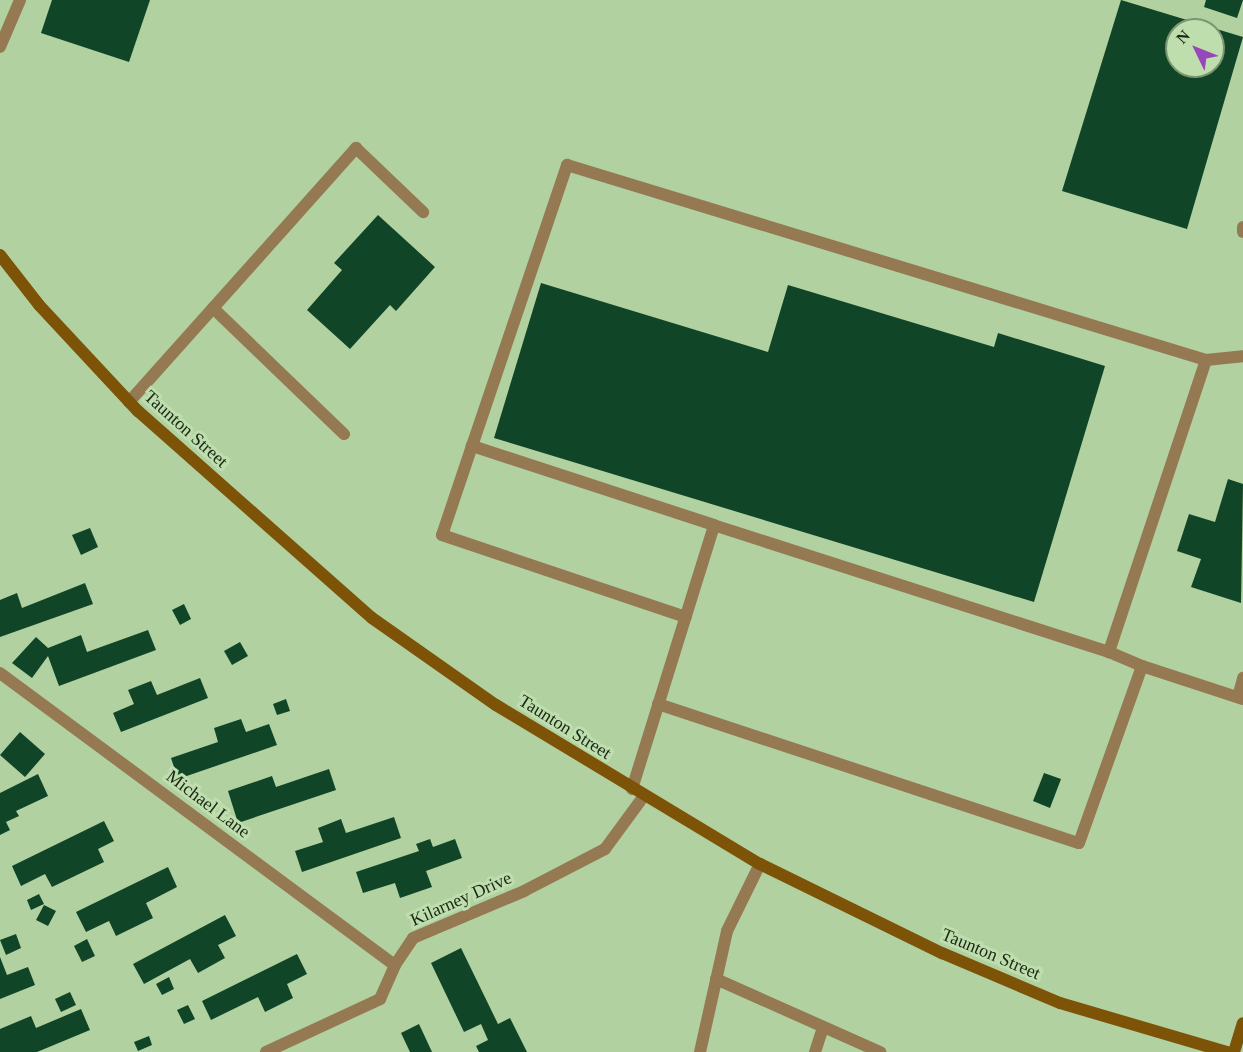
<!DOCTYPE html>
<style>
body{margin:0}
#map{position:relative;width:1243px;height:1052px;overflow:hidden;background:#b1d1a1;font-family:Georgia,serif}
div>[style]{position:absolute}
.building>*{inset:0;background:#114528}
.service>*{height:12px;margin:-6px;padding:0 6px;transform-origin:6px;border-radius:6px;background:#957952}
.minor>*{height:12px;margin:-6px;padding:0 6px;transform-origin:6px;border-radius:6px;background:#957952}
.secondary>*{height:12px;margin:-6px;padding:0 6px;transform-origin:6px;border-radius:6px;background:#7c5307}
span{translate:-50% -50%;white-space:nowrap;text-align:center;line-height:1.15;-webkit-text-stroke:6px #bedeae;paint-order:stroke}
.street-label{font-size:18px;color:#1c2815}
.north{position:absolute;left:1165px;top:18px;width:60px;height:60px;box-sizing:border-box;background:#bedeae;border:2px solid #7d9571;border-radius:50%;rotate:313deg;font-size:16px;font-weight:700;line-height:24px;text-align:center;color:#1c2815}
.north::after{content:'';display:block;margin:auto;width:21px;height:27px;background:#9747b7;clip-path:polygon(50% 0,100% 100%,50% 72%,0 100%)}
</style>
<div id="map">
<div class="building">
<i style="clip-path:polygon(52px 0,150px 0,129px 62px,41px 33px)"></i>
<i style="clip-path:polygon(evenodd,1121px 0,1243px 37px,1187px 229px,1062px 191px,1121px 0,1177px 30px,1213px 30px,1213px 66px,1177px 66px,1177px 30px)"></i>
<i style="clip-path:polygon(1206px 0,1243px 0,1237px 18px,1204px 7px)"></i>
<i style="clip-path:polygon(378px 215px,435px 267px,396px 311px,390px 305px,350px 349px,307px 310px,342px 270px,334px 263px)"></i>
<i style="clip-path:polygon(541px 283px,768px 352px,788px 285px,994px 347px,998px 333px,1105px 366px,1034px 602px,494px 438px)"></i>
<i style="clip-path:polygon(1228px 479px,1243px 484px,1241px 603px,1191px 587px,1201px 559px,1177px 551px,1189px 514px,1215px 522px)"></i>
<i style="clip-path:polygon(90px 528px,98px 547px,81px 555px,72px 535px)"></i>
<i style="clip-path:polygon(85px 583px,93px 604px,0 637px,0 600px,17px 593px,22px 608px)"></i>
<i style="clip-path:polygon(184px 604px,191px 619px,180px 625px,172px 610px)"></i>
<i style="clip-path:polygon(148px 630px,156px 650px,59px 686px,48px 656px,32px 678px,12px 663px,36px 637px,48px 648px,81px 635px,87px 652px)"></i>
<i style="clip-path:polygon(240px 642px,248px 656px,232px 665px,224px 651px)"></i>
<i style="clip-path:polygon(200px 678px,208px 698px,121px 732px,113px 713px,134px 704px,128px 690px,151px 681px,157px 695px)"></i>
<i style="clip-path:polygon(286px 699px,290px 711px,277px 715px,273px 704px)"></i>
<i style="clip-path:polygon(241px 719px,246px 732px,269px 724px,277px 745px,178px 779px,171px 758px,218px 742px,214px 728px)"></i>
<i style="clip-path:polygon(20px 732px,45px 754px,25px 777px,0 755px)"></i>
<i style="clip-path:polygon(329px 769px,336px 790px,238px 823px,228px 791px,272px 776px,276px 787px)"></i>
<i style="clip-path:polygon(1044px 773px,1061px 779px,1050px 808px,1033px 801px)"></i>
<i style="clip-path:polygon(38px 774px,48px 796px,16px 811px,19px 816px,6px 822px,10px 830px,0 835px,0 793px)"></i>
<i style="clip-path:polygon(394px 817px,401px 838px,302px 872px,295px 851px,323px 842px,318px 828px,341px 819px,346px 833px)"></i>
<i style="clip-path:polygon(104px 821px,114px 841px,98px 849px,104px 862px,52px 887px,45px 874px,21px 886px,12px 866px)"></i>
<i style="clip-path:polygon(430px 839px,433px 847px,455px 839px,462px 858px,426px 871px,432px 887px,400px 898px,395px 883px,363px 893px,356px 872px,419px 851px,416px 844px)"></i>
<i style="clip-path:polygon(168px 867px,177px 887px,146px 903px,153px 918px,116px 936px,109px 921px,86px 932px,76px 912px)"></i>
<i style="clip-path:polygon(39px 894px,44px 904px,31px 910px,27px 900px)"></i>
<i style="clip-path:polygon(44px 905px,56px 911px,48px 926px,36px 920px)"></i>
<i style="clip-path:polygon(225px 915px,236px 936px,218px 945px,225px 958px,198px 973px,190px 959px,144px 984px,133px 964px)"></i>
<i style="clip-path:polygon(16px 934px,21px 948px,6px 955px,0 940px)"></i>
<i style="clip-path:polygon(87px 939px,95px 956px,82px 962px,74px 946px)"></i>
<i style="clip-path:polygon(461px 948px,498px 1024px,510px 1018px,527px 1052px,479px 1052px,476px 1046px,488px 1040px,481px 1024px,464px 1032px,431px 963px)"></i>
<i style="clip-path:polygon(297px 954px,307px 974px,287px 984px,293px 998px,265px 1012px,258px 997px,211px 1020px,202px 1001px)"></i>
<i style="clip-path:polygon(0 957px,7px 975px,28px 967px,35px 985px,0 999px)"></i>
<i style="clip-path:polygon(169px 977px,174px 989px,162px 995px,156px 984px)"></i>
<i style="clip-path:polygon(70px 992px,76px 1005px,61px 1012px,55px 999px)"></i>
<i style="clip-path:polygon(188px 1005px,195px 1019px,184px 1024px,177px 1010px)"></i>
<i style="clip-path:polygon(81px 1009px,90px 1030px,37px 1052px,0 1052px,0 1029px,31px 1016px,36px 1028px)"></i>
<i style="clip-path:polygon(419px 1024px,432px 1052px,410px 1052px,401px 1033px)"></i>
<i style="clip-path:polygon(149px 1036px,152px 1045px,138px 1051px,134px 1042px)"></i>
</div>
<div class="service">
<i style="left:0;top:47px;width:51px;rotate:-66.9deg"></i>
<i style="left:1243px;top:227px;width:5px;rotate:90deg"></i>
<i style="left:213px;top:308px;width:182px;rotate:43.9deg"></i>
<i style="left:1206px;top:360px;width:37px;rotate:-6deg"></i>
<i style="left:129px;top:402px;width:341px;rotate:-48.2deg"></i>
<i style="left:356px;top:148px;width:93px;rotate:43.7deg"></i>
<i style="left:472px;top:446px;width:94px;rotate:108.6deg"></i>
<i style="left:442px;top:535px;width:257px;rotate:18.6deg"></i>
<i style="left:1109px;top:652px;width:36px;rotate:23deg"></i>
<i style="left:1238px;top:697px;width:20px;rotate:-75deg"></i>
<i style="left:658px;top:704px;width:443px;rotate:18.3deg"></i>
<i style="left:1079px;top:843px;width:188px;rotate:-70.4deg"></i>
<i style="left:1142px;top:666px;width:106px;rotate:18.1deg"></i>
<i style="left:632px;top:789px;width:276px;rotate:-72.7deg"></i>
<i style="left:714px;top:525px;width:255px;rotate:-161.9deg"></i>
<i style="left:472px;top:446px;width:297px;rotate:-71.3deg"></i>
<i style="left:567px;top:165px;width:668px;rotate:16.97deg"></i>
<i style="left:1206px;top:360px;width:308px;rotate:108.4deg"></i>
<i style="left:1109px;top:652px;width:415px;rotate:-162.2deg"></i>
<i style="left:716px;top:979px;width:180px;rotate:24deg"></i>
<i style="left:700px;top:1052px;width:124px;rotate:-77.4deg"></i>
<i style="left:727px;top:931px;width:75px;rotate:-63.8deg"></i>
<i style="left:815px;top:1052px;width:26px;rotate:-72deg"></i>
</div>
<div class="minor">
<i style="left:0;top:673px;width:491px;rotate:36.5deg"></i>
<i style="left:266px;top:1052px;width:126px;rotate:-24.9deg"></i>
<i style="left:380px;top:999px;width:37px;rotate:-66deg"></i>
<i style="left:395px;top:965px;width:32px;rotate:-56deg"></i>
<i style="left:413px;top:938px;width:121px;rotate:-22.9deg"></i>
<i style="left:524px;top:891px;width:91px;rotate:-27.4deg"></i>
<i style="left:605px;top:849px;width:66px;rotate:-53.7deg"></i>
</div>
<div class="secondary">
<i style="left:0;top:255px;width:63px;rotate:52deg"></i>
<i style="left:39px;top:305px;width:145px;rotate:47deg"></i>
<i style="left:138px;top:411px;width:312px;rotate:41.5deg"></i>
<i style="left:372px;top:618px;width:151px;rotate:35.1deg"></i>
<i style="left:496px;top:705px;width:308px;rotate:31.1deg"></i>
<i style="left:760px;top:864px;width:203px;rotate:26.1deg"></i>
<i style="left:942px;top:953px;width:128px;rotate:23deg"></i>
<i style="left:1060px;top:1003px;width:174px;rotate:16.4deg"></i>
<i style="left:1234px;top:1052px;width:30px;rotate:-73deg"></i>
</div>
<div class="street-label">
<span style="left:186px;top:429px;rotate:42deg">Taunton Street</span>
<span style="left:565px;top:727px;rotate:32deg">Taunton Street</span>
<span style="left:208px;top:804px;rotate:37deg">Michael Lane</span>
<span style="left:461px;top:899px;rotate:-24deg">Kilarney Drive</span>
<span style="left:991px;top:954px;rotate:23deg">Taunton Street</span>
</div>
<div class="north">N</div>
</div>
